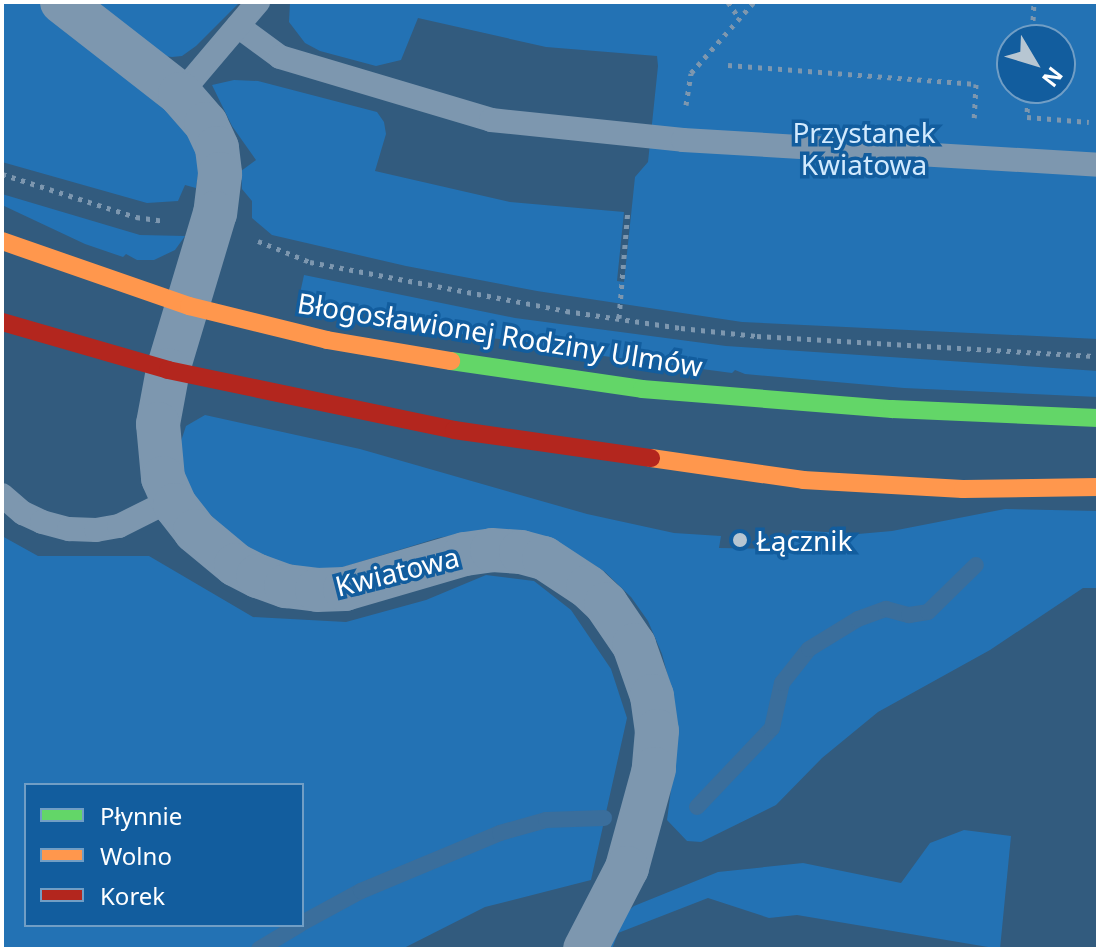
<!DOCTYPE html>
<meta charset="utf-8">
<style>
body{margin:0}
#map{position:relative;width:1100px;height:951px;overflow:hidden;background:#325b7e;font-family:"Noto Sans",sans-serif}
div>[style]{position:absolute}
.green>*{inset:0;background:#2372b4}
.stream>*{height:16px;margin:-8px;padding:0 8px;transform-origin:8px;border-radius:8px;background:#3a6e9c}
.path>*{height:5px;margin-top:-2.5px;transform-origin:0;background:repeating-linear-gradient(90deg,#7d97af 0 4px,transparent 0 10px)}
.lane>*{height:24px;margin:-12px;padding:0 12px;transform-origin:12px;border-radius:12px;background:#7d97af}
.street>*{height:44px;margin:-22px;padding:0 22px;transform-origin:22px;border-radius:22px;background:#7d97af}
.fast>*{height:18px;margin:-9px;padding:0 9px;transform-origin:9px;border-radius:9px;background:#63d668}
.slow>*{height:18px;margin:-9px;padding:0 9px;transform-origin:9px;border-radius:9px;background:#ff974d}
.jam>*{height:18px;margin:-9px;padding:0 9px;transform-origin:9px;border-radius:9px;background:#b3261e}
.dots>*{width:22px;height:22px;translate:-50% -50%;box-sizing:border-box;border:4px solid #125d9e;border-radius:50%}
span{translate:-50% -50%;white-space:nowrap;text-align:center;line-height:1.15;-webkit-text-stroke:7px #125d9e;paint-order:stroke}
.park-label{font-size:28px;color:#d2eafe}
.street-label{font-size:28px;color:#fff}
.poi-label{font-size:28px;color:#fff}
.left{translate:0 -50%;text-align:left}
.frame{position:absolute;inset:0;border:4px solid #fff;pointer-events:none}
.legend{position:absolute;left:24px;top:783px;width:280px;height:144px;box-sizing:border-box;background:#125d9e;border:2px solid #719ec5;margin:0;padding:10px 14px;list-style:none;font-size:24px;color:#fff}
.legend li{display:flex;align-items:center;gap:16px;height:40px}
.legend b{width:40px;border:2px solid #719ec5}
.north{position:absolute;left:996px;top:24px;width:80px;height:80px;box-sizing:border-box;background:#125d9e;border:2px solid #719ec5;border-radius:50%;rotate:128deg;font-size:22px;font-weight:700;line-height:32px;text-align:center;color:#fff}
.north::after{content:'';display:block;margin:auto;width:28px;height:36px;background:#b7c6d2;clip-path:polygon(50% 0,100% 100%,50% 72%,0 100%)}
</style>
<div id="map">
<div class="green">
<i style="clip-path:polygon(2px 2px,37px 2px,89px 37px,174px 110px,195px 148px,199px 168px,196px 188px,185px 185px,178px 201px,147px 203px,2px 162px)"></i>
<i style="clip-path:polygon(86px 2px,240px 2px,196px 46px,182px 56px,172px 57px,164px 56px)"></i>
<i style="clip-path:polygon(evenodd,290px 2px,1098px 2px,1098px 339px,742px 322px,537px 291px,406px 266px,272px 235px,252px 218px,252px 201px,242px 189px,241px 171px,256px 160px,232px 126px,212px 85px,234px 80px,258px 81px,377px 112px,384px 122px,386px 134px,375px 171px,510px 202px,624px 212px,617px 281px,624px 282px,635px 177px,648px 162px,658px 66px,657px 56px,546px 47px,418px 18px,401px 60px,376px 66px,320px 51px,305px 43px,289px 22px,290px 2px,1012px 40px,1060px 40px,1060px 88px,1012px 88px,1012px 40px)"></i>
<i style="clip-path:polygon(2px 194px,140px 235px,185px 236px,175px 250px,154px 260px,137px 260px,126px 254px,123px 257px,85px 244px,2px 205px)"></i>
<i style="clip-path:polygon(304px 275px,515px 318px,726px 346px,1098px 371px,1098px 397px,904px 388px,745px 374px,735px 370px,732px 373px,543px 348px,542px 344px,466px 335px,311px 303px,299px 298px)"></i>
<i style="clip-path:polygon(205px 415px,360px 449px,587px 514px,674px 533px,721px 536px,719px 548px,788px 549px,792px 530px,858px 534px,892px 531px,1005px 509px,1098px 511px,1098px 588px,1083px 588px,990px 650px,878px 712px,822px 758px,776px 805px,701px 842px,687px 841px,667px 820px,673px 774px,672px 692px,662px 654px,648px 621px,631px 597px,605px 572px,577px 554px,494px 528px,438px 538px,337px 569px,317px 570px,273px 561px,234px 539px,198px 502px,186px 480px,180px 460px,181px 441px,186px 426px)"></i>
<i style="clip-path:polygon(evenodd,2px 536px,38px 556px,149px 556px,253px 617px,346px 622px,426px 600px,486px 575px,534px 581px,571px 610px,611px 669px,627px 718px,591px 880px,485px 907px,402px 949px,2px 949px,2px 536px,26px 785px,302px 785px,302px 925px,26px 925px,26px 785px)"></i>
<i style="clip-path:polygon(964px 830px,1011px 836px,1000px 949px,797px 915px,769px 918px,708px 898px,618px 933px,612px 949px,598px 949px,615px 922px,634px 906px,718px 872px,803px 863px,901px 883px,930px 843px)"></i>
</div>
<div class="stream">
<i style="left:697px;top:807px;width:109px;rotate:-46.5deg"></i>
<i style="left:772px;top:728px;width:46px;rotate:-77.5deg"></i>
<i style="left:782px;top:683px;width:43px;rotate:-51.5deg"></i>
<i style="left:809px;top:649px;width:57px;rotate:-31.5deg"></i>
<i style="left:858px;top:619px;width:30px;rotate:-20deg"></i>
<i style="left:886px;top:609px;width:24px;rotate:15deg"></i>
<i style="left:909px;top:615px;width:19px;rotate:-9deg"></i>
<i style="left:928px;top:612px;width:67px;rotate:-44.4deg"></i>
<i style="left:302px;top:923px;width:67px;rotate:-28.5deg"></i>
<i style="left:361px;top:891px;width:151px;rotate:-22.6deg"></i>
<i style="left:500px;top:833px;width:48px;rotate:-15.8deg"></i>
<i style="left:546px;top:820px;width:58px;rotate:-2deg"></i>
<i style="left:259px;top:949px;width:47px;rotate:-31deg"></i>
</div>
<div class="path">
<i style="left:728px;top:2px;width:19px;rotate:55deg"></i>
<i style="left:1032px;top:40px;width:38px;rotate:-87deg"></i>
<i style="left:728px;top:65px;width:249px;rotate:4.4deg"></i>
<i style="left:976px;top:84px;width:34px;rotate:93deg"></i>
<i style="left:1028px;top:88px;width:29px;rotate:92deg"></i>
<i style="left:1027px;top:117px;width:62px;rotate:4.6deg"></i>
<i style="left:686px;top:105px;width:32px;rotate:-81deg"></i>
<i style="left:691px;top:73px;width:95px;rotate:-48.4deg"></i>
<i style="left:2px;top:174px;width:141px;rotate:17.8deg"></i>
<i style="left:136px;top:217px;width:27px;rotate:8deg"></i>
<i style="left:258px;top:241px;width:56px;rotate:22deg"></i>
<i style="left:310px;top:262px;width:261px;rotate:10.8deg"></i>
<i style="left:566px;top:311px;width:116px;rotate:8.4deg"></i>
<i style="left:681px;top:328px;width:76px;rotate:6deg"></i>
<i style="left:757px;top:336px;width:342px;rotate:3.4deg"></i>
<i style="left:619px;top:318px;width:109px;rotate:-85.3deg"></i>
</div>
<div class="lane">
<i style="left:238px;top:26px;width:52px;rotate:36.4deg"></i>
<i style="left:280px;top:57px;width:220px;rotate:16.6deg"></i>
<i style="left:491px;top:120px;width:193px;rotate:5.9deg"></i>
<i style="left:683px;top:140px;width:416px;rotate:3.4deg"></i>
<i style="left:180px;top:94px;width:121px;rotate:-49.7deg"></i>
<i style="left:2px;top:495px;width:28px;rotate:41deg"></i>
<i style="left:23px;top:513px;width:21px;rotate:25deg"></i>
<i style="left:42px;top:522px;width:28px;rotate:15deg"></i>
<i style="left:69px;top:529px;width:27px;rotate:2deg"></i>
<i style="left:96px;top:530px;width:23px;rotate:-10deg"></i>
<i style="left:119px;top:526px;width:60px;rotate:-26.6deg"></i>
</div>
<div class="street">
<i style="left:62px;top:2px;width:150px;rotate:37.9deg"></i>
<i style="left:180px;top:94px;width:40px;rotate:49deg"></i>
<i style="left:206px;top:124px;width:26px;rotate:65deg"></i>
<i style="left:217px;top:148px;width:26px;rotate:83deg"></i>
<i style="left:220px;top:174px;width:39px;rotate:97deg"></i>
<i style="left:215px;top:213px;width:164px;rotate:106.7deg"></i>
<i style="left:168px;top:370px;width:55px;rotate:100.5deg"></i>
<i style="left:158px;top:424px;width:54px;rotate:84.7deg"></i>
<i style="left:163px;top:478px;width:30px;rotate:66deg"></i>
<i style="left:175px;top:505px;width:33px;rotate:52deg"></i>
<i style="left:195px;top:531px;width:53px;rotate:39.7deg"></i>
<i style="left:236px;top:565px;width:25px;rotate:27deg"></i>
<i style="left:258px;top:576px;width:30px;rotate:20deg"></i>
<i style="left:286px;top:586px;width:31px;rotate:7deg"></i>
<i style="left:317px;top:590px;width:28px;rotate:-2deg"></i>
<i style="left:345px;top:589px;width:125px;rotate:-16.3deg"></i>
<i style="left:465px;top:554px;width:27px;rotate:-8deg"></i>
<i style="left:492px;top:550px;width:29px;rotate:4deg"></i>
<i style="left:521px;top:552px;width:24px;rotate:15deg"></i>
<i style="left:544px;top:558px;width:53px;rotate:33.4deg"></i>
<i style="left:588px;top:587px;width:25px;rotate:43deg"></i>
<i style="left:606px;top:604px;width:50px;rotate:55.7deg"></i>
<i style="left:634px;top:645px;width:54px;rotate:70.6deg"></i>
<i style="left:652px;top:696px;width:35px;rotate:82deg"></i>
<i style="left:657px;top:731px;width:38px;rotate:95deg"></i>
<i style="left:654px;top:769px;width:103px;rotate:105.3deg"></i>
<i style="left:627px;top:868px;width:91px;rotate:117.4deg"></i>
</div>
<div class="fast">
<i style="left:451px;top:361px;width:193px;rotate:8.3deg"></i>
<i style="left:642px;top:389px;width:251px;rotate:4.6deg"></i>
<i style="left:892px;top:409px;width:206px;rotate:2.5deg"></i>
</div>
<div class="slow">
<i style="left:2px;top:241px;width:198px;rotate:19.2deg"></i>
<i style="left:189px;top:306px;width:142px;rotate:13.8deg"></i>
<i style="left:327px;top:340px;width:126px;rotate:9.6deg"></i>
<i style="left:651px;top:458px;width:154px;rotate:8.2deg"></i>
<i style="left:803px;top:480px;width:160px;rotate:3.2deg"></i>
<i style="left:963px;top:489px;width:135px;rotate:-0.8deg"></i>
</div>
<div class="jam">
<i style="left:2px;top:322px;width:173px;rotate:16.1deg"></i>
<i style="left:168px;top:370px;width:292px;rotate:11.8deg"></i>
<i style="left:454px;top:430px;width:199px;rotate:8.1deg"></i>
</div>
<div class="dots">
<i style="left:740px;top:540px;background:#b7c6d2"></i>
</div>
<div class="park-label">
<span style="left:864px;top:148px">Przystanek<br>Kwiatowa</span>
</div>
<div class="street-label">
<span style="left:500px;top:334px;rotate:9deg">Błogosławionej Rodziny Ulmów</span>
<span style="left:397px;top:571px;rotate:-14deg">Kwiatowa</span>
</div>
<div class="poi-label">
<span class="left" style="left:756px;top:540px">Łącznik</span>
</div>
<div class="frame"></div>
<ul class="legend">
<li><b style="height:10px;background:#63d668"></b>Płynnie</li>
<li><b style="height:10px;background:#ff974d"></b>Wolno</li>
<li><b style="height:10px;background:#b3261e"></b>Korek</li>
</ul>
<div class="north">N</div>
</div>
